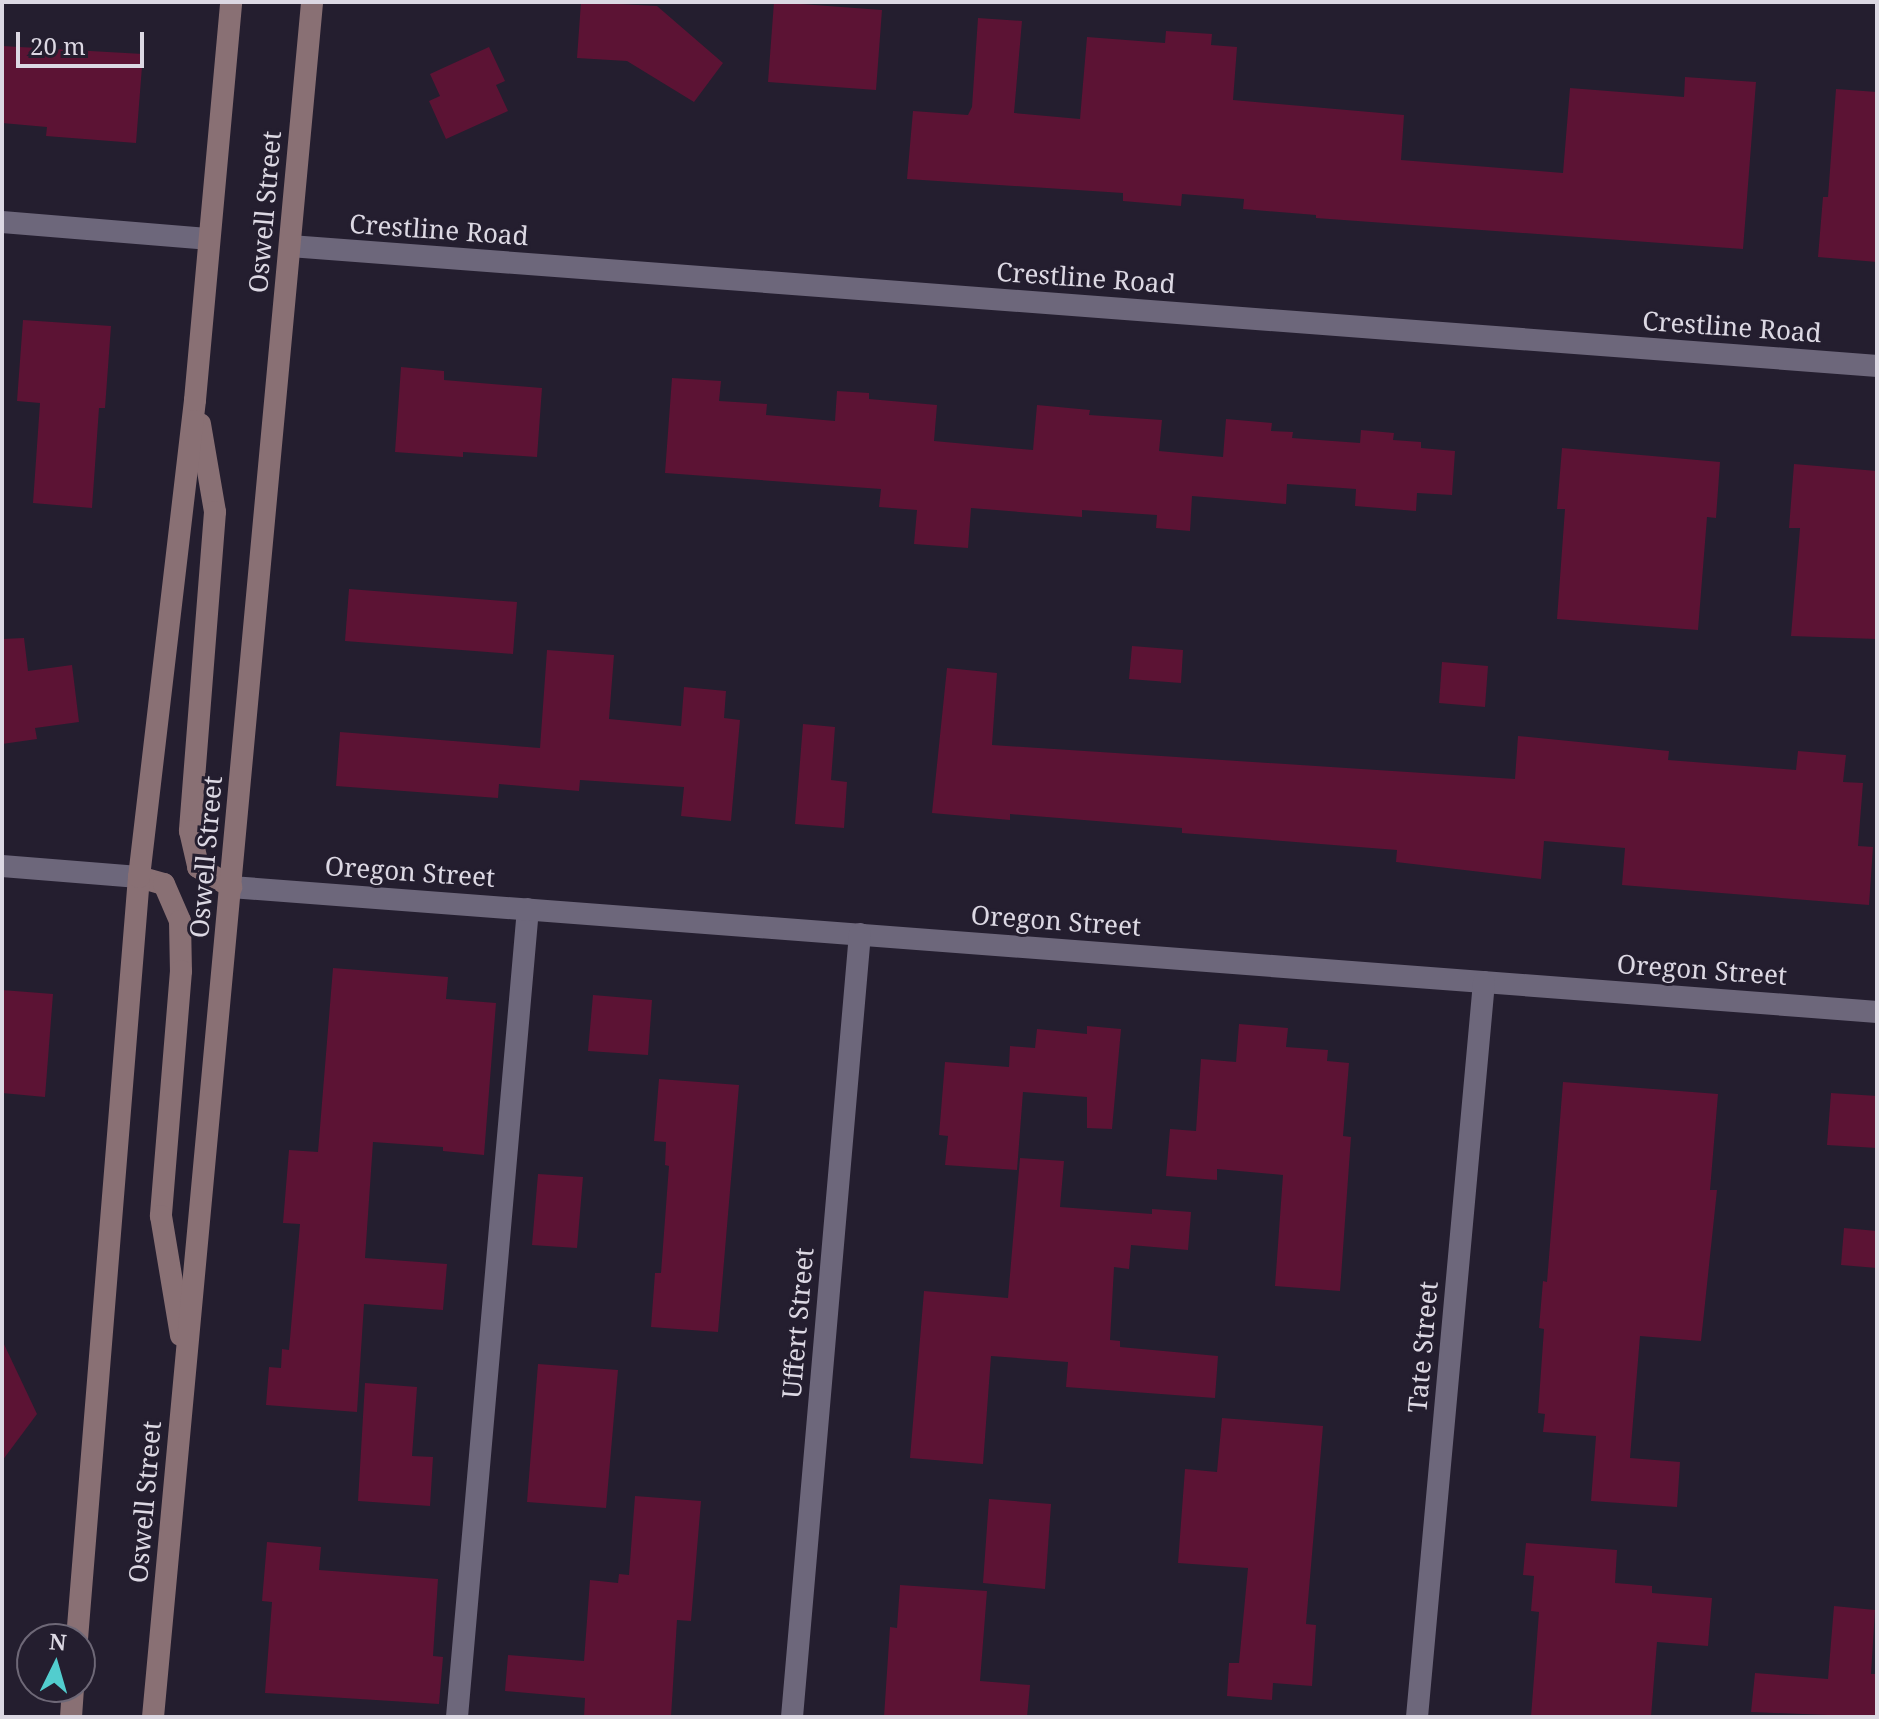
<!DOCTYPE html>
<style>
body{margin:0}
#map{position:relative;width:1879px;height:1719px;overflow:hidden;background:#241e2f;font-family:"Noto Serif",serif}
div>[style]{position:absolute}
.building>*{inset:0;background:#5c1334}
.service>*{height:22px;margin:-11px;padding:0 11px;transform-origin:11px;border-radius:11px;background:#6d677b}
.minor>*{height:22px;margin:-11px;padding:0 11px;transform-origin:11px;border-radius:11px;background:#6d677b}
.secondary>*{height:22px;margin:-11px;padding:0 11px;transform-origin:11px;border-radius:11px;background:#897074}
span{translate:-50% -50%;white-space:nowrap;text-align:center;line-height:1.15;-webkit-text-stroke:6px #241e2f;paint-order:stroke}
.street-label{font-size:26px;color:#dcd8e3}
.frame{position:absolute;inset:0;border:4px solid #dcd8e3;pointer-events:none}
.north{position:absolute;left:16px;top:1623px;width:80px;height:80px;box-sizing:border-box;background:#241e2f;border:2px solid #6e6877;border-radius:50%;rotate:5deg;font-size:22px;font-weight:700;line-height:32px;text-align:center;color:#dcd8e3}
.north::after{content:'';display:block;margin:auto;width:28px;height:36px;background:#52cdce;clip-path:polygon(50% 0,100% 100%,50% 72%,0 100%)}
.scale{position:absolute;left:16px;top:32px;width:128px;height:36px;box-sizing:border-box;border:4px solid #dcd8e3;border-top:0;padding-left:10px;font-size:24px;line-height:28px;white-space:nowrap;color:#dcd8e3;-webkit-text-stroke:6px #241e2f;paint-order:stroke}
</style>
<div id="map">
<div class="building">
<i style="clip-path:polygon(581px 2px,657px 6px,723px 63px,694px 102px,627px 61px,577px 58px)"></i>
<i style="clip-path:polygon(774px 2px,882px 10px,876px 90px,768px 82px)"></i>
<i style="clip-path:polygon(978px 18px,1022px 21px,1014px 113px,1080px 119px,1087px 37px,1165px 43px,1166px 31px,1212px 34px,1211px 45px,1237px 47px,1233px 100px,1404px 115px,1401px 160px,1563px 173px,1570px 88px,1684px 97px,1685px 77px,1756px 82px,1743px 249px,1316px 218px,1316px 215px,1243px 209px,1244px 199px,1182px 194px,1181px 206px,1123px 201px,1123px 193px,907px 179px,913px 111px,968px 115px,972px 107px)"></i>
<i style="clip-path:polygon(2px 46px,143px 54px,136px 143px,46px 136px,47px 127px,2px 123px)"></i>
<i style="clip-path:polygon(489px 47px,505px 81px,496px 85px,508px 111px,446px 139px,429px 101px,440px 96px,430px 74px)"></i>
<i style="clip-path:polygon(1836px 89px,1877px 92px,1877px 262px,1818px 257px,1823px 197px,1828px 197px)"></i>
<i style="clip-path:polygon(23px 320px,111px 326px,105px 408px,99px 408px,92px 508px,33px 503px,40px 403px,17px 401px)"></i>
<i style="clip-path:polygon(401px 367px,444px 371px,444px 380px,542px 388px,537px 457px,463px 452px,463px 457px,395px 452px)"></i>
<i style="clip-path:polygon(672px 378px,721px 381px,719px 401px,767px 404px,766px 415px,835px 421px,837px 391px,869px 393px,869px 399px,937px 405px,934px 441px,1033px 450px,1037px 405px,1090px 410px,1089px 415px,1162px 420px,1159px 451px,1223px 457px,1226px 419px,1272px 423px,1271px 431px,1293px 432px,1292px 438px,1360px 443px,1361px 430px,1394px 433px,1393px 440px,1421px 442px,1421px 448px,1455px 451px,1452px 495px,1417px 493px,1416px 511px,1355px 506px,1356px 489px,1287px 484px,1286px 504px,1192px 496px,1190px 531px,1156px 528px,1157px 515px,1082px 510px,1082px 517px,971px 508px,968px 548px,914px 544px,917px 510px,879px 507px,881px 489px,665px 473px)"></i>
<i style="clip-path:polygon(1562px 448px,1720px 462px,1716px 518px,1707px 517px,1698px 630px,1557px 619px,1565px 509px,1557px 509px)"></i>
<i style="clip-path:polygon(1794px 464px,1877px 471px,1877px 639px,1791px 636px,1800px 528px,1789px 528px)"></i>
<i style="clip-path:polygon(349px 589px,517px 602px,513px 654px,345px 641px)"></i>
<i style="clip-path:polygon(24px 638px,28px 671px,72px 665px,79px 722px,35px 728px,37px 739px,2px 744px,2px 639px)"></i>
<i style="clip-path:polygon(1132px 646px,1183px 650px,1181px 683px,1129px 679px)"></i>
<i style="clip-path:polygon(547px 650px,614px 655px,609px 719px,681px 726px,684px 687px,726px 691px,724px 718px,740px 720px,731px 821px,681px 816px,684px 787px,580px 780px,579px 791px,499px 784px,498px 798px,336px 786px,340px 732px,540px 748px)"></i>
<i style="clip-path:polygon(1442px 662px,1488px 666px,1485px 707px,1439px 703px)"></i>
<i style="clip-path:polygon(947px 668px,997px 673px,992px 745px,1515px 779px,1518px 736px,1669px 751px,1668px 760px,1796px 770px,1798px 751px,1846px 755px,1843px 782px,1863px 783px,1858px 846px,1873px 847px,1869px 905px,1622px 885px,1625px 848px,1544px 841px,1541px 879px,1396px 862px,1397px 850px,1182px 833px,1182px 828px,1010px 814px,1010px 820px,932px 813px)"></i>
<i style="clip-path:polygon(803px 724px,835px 727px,831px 780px,847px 782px,844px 828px,795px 824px)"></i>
<i style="clip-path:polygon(333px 968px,448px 977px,446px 999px,496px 1003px,484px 1155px,443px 1151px,443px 1147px,373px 1142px,365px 1258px,447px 1264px,443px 1310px,364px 1304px,357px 1412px,266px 1405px,269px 1367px,281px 1368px,282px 1349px,289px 1350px,300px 1224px,283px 1223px,289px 1150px,318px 1152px)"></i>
<i style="clip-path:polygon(2px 990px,53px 994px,45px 1097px,2px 1093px)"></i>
<i style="clip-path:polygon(593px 995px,652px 1000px,648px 1055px,588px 1051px)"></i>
<i style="clip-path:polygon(1239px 1024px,1288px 1028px,1286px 1047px,1328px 1050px,1327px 1061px,1349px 1063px,1343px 1136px,1351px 1137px,1340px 1291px,1275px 1286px,1283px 1175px,1217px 1169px,1217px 1180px,1166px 1176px,1170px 1129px,1196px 1131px,1201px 1059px,1236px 1062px)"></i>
<i style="clip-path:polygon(1087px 1026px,1121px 1029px,1112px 1129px,1087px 1128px,1087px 1097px,1023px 1092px,1017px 1170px,945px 1165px,948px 1136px,939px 1135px,945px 1062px,1009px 1067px,1010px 1046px,1035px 1048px,1037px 1029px,1087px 1034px)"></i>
<i style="clip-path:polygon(659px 1079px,739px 1085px,718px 1332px,651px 1327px,655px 1273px,661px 1273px,669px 1166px,665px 1165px,666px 1142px,654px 1141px)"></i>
<i style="clip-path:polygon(1563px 1082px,1718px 1094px,1710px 1190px,1717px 1190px,1701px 1341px,1640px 1336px,1630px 1458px,1680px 1462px,1677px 1507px,1591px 1501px,1596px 1436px,1543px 1432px,1545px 1414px,1538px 1413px,1544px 1329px,1539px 1328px,1543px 1281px,1547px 1282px)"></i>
<i style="clip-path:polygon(1831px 1093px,1877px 1096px,1877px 1148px,1827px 1145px)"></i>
<i style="clip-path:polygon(1020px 1158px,1064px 1161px,1060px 1207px,1152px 1214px,1152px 1209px,1191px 1212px,1188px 1250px,1131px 1245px,1129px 1269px,1114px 1267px,1110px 1340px,1120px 1341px,1120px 1347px,1218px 1356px,1215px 1398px,1066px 1387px,1068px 1362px,991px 1356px,983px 1464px,910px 1458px,924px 1291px,1008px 1298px)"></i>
<i style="clip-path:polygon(538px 1174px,583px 1177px,577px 1248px,532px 1245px)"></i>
<i style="clip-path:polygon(1844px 1228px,1877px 1231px,1877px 1268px,1841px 1265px)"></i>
<i style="clip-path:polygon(2px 1340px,37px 1414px,2px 1461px)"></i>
<i style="clip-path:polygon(538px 1364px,618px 1370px,606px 1508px,527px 1502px)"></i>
<i style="clip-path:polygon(365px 1383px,417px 1387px,412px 1456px,433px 1457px,430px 1506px,358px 1501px)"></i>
<i style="clip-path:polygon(1222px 1418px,1323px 1426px,1306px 1624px,1316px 1625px,1312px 1686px,1273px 1683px,1272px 1700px,1227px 1696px,1229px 1663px,1239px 1663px,1248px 1568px,1178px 1563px,1185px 1469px,1217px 1472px)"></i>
<i style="clip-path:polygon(635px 1496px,701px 1501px,691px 1621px,677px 1620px,671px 1717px,584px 1717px,585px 1698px,505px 1691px,508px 1655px,584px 1661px,590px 1580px,618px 1583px,619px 1574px,629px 1575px)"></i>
<i style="clip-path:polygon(989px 1499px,1051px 1504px,1045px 1589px,983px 1583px)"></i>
<i style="clip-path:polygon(267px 1542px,321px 1547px,319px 1570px,438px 1579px,433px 1656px,443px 1657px,439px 1704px,265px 1693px,272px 1602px,262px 1601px)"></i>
<i style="clip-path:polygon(1526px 1543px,1617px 1550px,1615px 1583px,1652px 1586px,1652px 1593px,1712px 1598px,1708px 1646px,1657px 1642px,1651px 1717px,1531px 1717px,1539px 1612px,1531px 1611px,1534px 1576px,1523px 1575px)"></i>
<i style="clip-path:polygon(900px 1585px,987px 1591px,980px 1681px,1030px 1685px,1027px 1717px,884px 1717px,890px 1627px,897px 1628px)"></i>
<i style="clip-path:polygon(1834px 1606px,1875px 1610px,1871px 1674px,1877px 1674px,1877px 1717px,1751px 1712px,1755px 1673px,1828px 1679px)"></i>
</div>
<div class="service">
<i style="left:457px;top:1717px;width:811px;rotate:-84.98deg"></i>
</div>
<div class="minor">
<i style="left:2px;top:222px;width:206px;rotate:4.7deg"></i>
<i style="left:290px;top:246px;width:1592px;rotate:4.32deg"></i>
<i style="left:2px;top:866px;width:137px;rotate:4.6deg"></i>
<i style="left:231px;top:887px;width:1651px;rotate:4.34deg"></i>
<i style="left:792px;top:1717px;width:786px;rotate:-85.04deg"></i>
<i style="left:1417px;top:1717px;width:738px;rotate:-84.79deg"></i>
</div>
<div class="secondary">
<i style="left:200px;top:424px;width:89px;rotate:80.3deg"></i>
<i style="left:215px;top:512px;width:320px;rotate:94.5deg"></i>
<i style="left:190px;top:831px;width:37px;rotate:77deg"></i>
<i style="left:198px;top:867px;width:39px;rotate:31deg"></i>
<i style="left:139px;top:877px;width:26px;rotate:16deg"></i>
<i style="left:164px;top:884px;width:40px;rotate:66.6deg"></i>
<i style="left:180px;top:921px;width:50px;rotate:88.9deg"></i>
<i style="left:181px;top:971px;width:246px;rotate:94.7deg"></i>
<i style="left:161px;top:1216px;width:121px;rotate:80.5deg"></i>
<i style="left:77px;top:1639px;width:765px;rotate:-85.35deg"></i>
<i style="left:139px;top:877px;width:480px;rotate:-83.3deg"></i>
<i style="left:195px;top:400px;width:400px;rotate:-84.8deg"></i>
<i style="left:71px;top:1717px;width:30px;rotate:-86deg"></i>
<i style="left:153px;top:1717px;width:1722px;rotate:-84.7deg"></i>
</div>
<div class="street-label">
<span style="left:265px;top:212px;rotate:-85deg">Oswell Street</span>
<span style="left:439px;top:230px;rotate:4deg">Crestline Road</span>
<span style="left:1086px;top:278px;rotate:4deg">Crestline Road</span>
<span style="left:1732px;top:327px;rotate:4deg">Crestline Road</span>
<span style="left:206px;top:857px;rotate:-85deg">Oswell Street</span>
<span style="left:410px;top:872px;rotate:4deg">Oregon Street</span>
<span style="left:1056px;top:921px;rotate:4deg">Oregon Street</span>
<span style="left:1702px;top:970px;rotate:4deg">Oregon Street</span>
<span style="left:798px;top:1323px;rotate:-85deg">Uffert Street</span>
<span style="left:1423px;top:1347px;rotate:-85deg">Tate Street</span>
<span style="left:145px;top:1502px;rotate:-85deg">Oswell Street</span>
</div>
<div class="frame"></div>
<div class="north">N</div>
<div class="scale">20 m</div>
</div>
